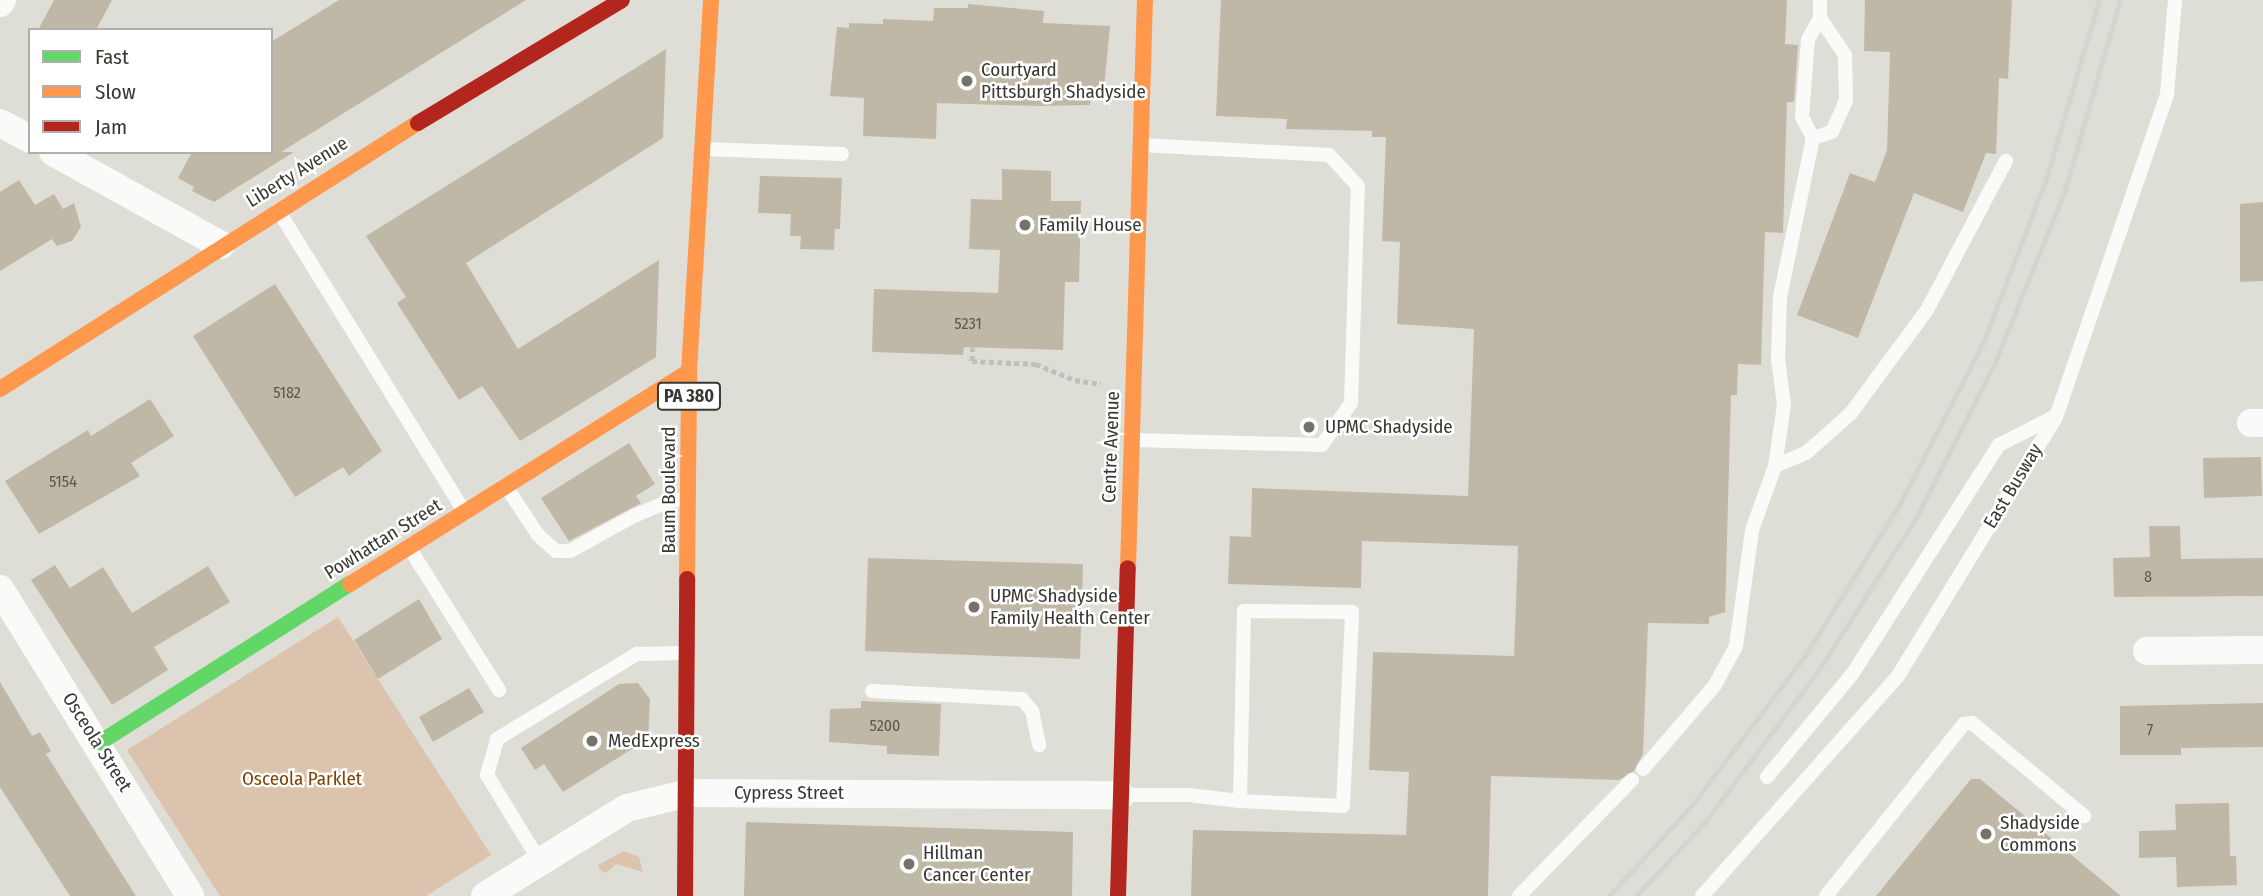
<!DOCTYPE html>
<style>
body{margin:0}
#map{position:relative;width:2263px;height:896px;overflow:hidden;background:#dfded6;font-family:"Fira Sans Condensed",sans-serif}
div>[style]{position:absolute}
.green>*{inset:0;background:#dbc3ad}
.building>*{inset:0;background:#c0b8a6}
.path>*{height:4.5px;margin-top:-2.25px;transform-origin:0;background:repeating-linear-gradient(90deg,#bfbfbc 0 5px,transparent 0 8.5px)}
.lane>*{height:14px;margin:-7px;padding:0 7px;transform-origin:7px;border-radius:7px;background:#fafaf9}
.street>*{height:28px;margin:-14px;padding:0 14px;transform-origin:14px;border-radius:14px;background:#fafaf9}
.fast>*{height:16px;margin:-8px;padding:0 8px;transform-origin:8px;border-radius:8px;background:#63d668}
.slow>*{height:16px;margin:-8px;padding:0 8px;transform-origin:8px;border-radius:8px;background:#ff974d}
.jam>*{height:16px;margin:-8px;padding:0 8px;transform-origin:8px;border-radius:8px;background:#b3261e}
.rail>*{height:5px;margin:-2.5px;padding:0 2.5px;transform-origin:2.5px;border-radius:2.5px;background:#d4d4d1}
.dots>*{width:19px;height:19px;translate:-50% -50%;box-sizing:border-box;border:4px solid #fff;border-radius:50%}
span{translate:-50% -50%;white-space:nowrap;text-align:center;line-height:1.15;-webkit-text-stroke:5px #fff;paint-order:stroke}
.number-label{font-size:16px;color:#5b584f}
.number-label span{-webkit-text-stroke-width:0}
.shield-label span{padding:2px 5px;background:#fff;border:2px solid;border-radius:5px;-webkit-text-stroke-width:0}
.shield-label{font-size:18px;color:#393832;font-weight:700}
.poi-label{font-size:19px;color:#393832}
.left{translate:0 -50%;text-align:left}
.street-label{font-size:19px;color:#393832}
.park-label{font-size:19px;color:#7e4406}
.legend{position:absolute;left:28px;top:28px;width:245px;height:126px;box-sizing:border-box;background:#fff;border:2px solid #b0afad;margin:0;padding:9px 12px;list-style:none;font-size:21px;color:#393832}
.legend li{display:flex;align-items:center;gap:14px;height:35px}
.legend b{width:35px;border:2px solid #b0afad}
</style>
<div id="map">
<div class="green">
<i style="clip-path:polygon(338px 617px,491px 855px,426px 896px,220px 896px,127px 750px)"></i>
<i style="clip-path:polygon(624px 851px,639px 857px,643px 872px,616px 864px,606px 873px,601px 871px,598px 865px)"></i>
</div>
<div class="building">
<i style="clip-path:polygon(54px 0,112px 0,96px 30px,38px 30px)"></i>
<i style="clip-path:polygon(339px 0,526px 0,281px 152px,294px 152px,214px 202px,192px 191px,194px 187px,178px 178px,192px 152px,271px 152px,271px 42px)"></i>
<i style="clip-path:polygon(1221px 0,1787px 0,1785px 44px,1798px 45px,1794px 102px,1787px 102px,1783px 233px,1765px 232px,1761px 365px,1738px 364px,1737px 395px,1731px 395px,1725px 612px,1709px 617px,1709px 624px,1648px 623px,1643px 754px,1634px 771px,1619px 780px,1491px 776px,1488px 896px,1191px 896px,1193px 830px,1406px 835px,1409px 772px,1369px 770px,1373px 652px,1514px 656px,1518px 546px,1362px 541px,1361px 588px,1228px 584px,1230px 536px,1251px 537px,1252px 488px,1468px 496px,1474px 329px,1397px 324px,1400px 242px,1382px 241px,1386px 137px,1372px 137px,1372px 131px,1286px 129px,1287px 119px,1216px 116px)"></i>
<i style="clip-path:polygon(1865px 0,2012px 0,2008px 79px,1999px 78px,1996px 154px,1986px 153px,1963px 212px,1914px 193px,1858px 338px,1797px 315px,1850px 173px,1875px 182px,1887px 150px,1890px 52px,1864px 51px)"></i>
<i style="clip-path:polygon(968px 4px,1044px 11px,1043px 23px,1110px 26px,1103px 99px,1091px 98px,1090px 105px,1039px 106px,937px 103px,936px 139px,863px 136px,864px 98px,830px 96px,837px 27px,849px 28px,849px 23px,883px 24px,883px 19px,933px 21px,934px 8px,968px 8px)"></i>
<i style="clip-path:polygon(666px 49px,663px 138px,466px 263px,518px 349px,659px 260px,656px 357px,520px 441px,482px 386px,459px 400px,397px 303px,406px 297px,366px 236px)"></i>
<i style="clip-path:polygon(1002px 169px,1051px 171px,1051px 201px,1081px 201px,1079px 282px,1065px 282px,1063px 350px,964px 347px,963px 355px,872px 352px,874px 289px,998px 293px,1000px 250px,969px 249px,971px 199px,1002px 200px)"></i>
<i style="clip-path:polygon(760px 176px,842px 178px,840px 229px,835px 229px,834px 250px,800px 249px,801px 236px,790px 236px,791px 214px,758px 213px)"></i>
<i style="clip-path:polygon(19px 180px,35px 205px,54px 194px,63px 209px,74px 203px,81px 227px,72px 241px,57px 246px,52px 239px,0 271px,0 192px)"></i>
<i style="clip-path:polygon(2263px 202px,2263px 281px,2240px 282px,2240px 204px)"></i>
<i style="clip-path:polygon(275px 284px,382px 451px,349px 476px,343px 467px,295px 497px,193px 336px)"></i>
<i style="clip-path:polygon(150px 399px,174px 436px,131px 463px,140px 476px,39px 534px,5px 481px,88px 430px,91px 436px)"></i>
<i style="clip-path:polygon(629px 443px,655px 484px,636px 496px,641px 503px,569px 541px,541px 498px)"></i>
<i style="clip-path:polygon(2261px 457px,2262px 496px,2204px 498px,2203px 458px)"></i>
<i style="clip-path:polygon(2149px 526px,2180px 526px,2181px 559px,2263px 558px,2263px 596px,2114px 597px,2113px 558px,2150px 557px)"></i>
<i style="clip-path:polygon(868px 558px,1083px 564px,1080px 659px,865px 651px)"></i>
<i style="clip-path:polygon(55px 565px,70px 588px,103px 567px,132px 613px,208px 566px,230px 602px,154px 647px,168px 670px,112px 705px,31px 580px)"></i>
<i style="clip-path:polygon(419px 599px,442px 639px,378px 679px,354px 640px)"></i>
<i style="clip-path:polygon(0 682px,32px 736px,40px 732px,51px 751px,46px 754px,136px 896px,70px 896px,0 787px)"></i>
<i style="clip-path:polygon(638px 683px,650px 699px,648px 739px,563px 792px,544px 764px,535px 770px,521px 748px,619px 684px)"></i>
<i style="clip-path:polygon(469px 688px,484px 712px,433px 742px,419px 717px)"></i>
<i style="clip-path:polygon(861px 701px,941px 704px,939px 756px,887px 754px,887px 746px,829px 742px,830px 709px,861px 708px)"></i>
<i style="clip-path:polygon(2263px 703px,2263px 747px,2181px 748px,2181px 755px,2120px 755px,2120px 706px)"></i>
<i style="clip-path:polygon(1971px 779px,1980px 779px,2121px 896px,1876px 896px)"></i>
<i style="clip-path:polygon(2229px 803px,2230px 856px,2236px 856px,2237px 885px,2177px 887px,2176px 857px,2139px 858px,2139px 831px,2176px 830px,2175px 804px)"></i>
<i style="clip-path:polygon(746px 822px,1073px 832px,1072px 896px,744px 896px)"></i>
</div>
<div class="path">
<i style="left:973px;top:347px;width:14px;rotate:94deg"></i>
<i style="left:972px;top:361px;width:64px;rotate:2.7deg"></i>
<i style="left:1036px;top:364px;width:42px;rotate:22.3deg"></i>
<i style="left:1075px;top:380px;width:26px;rotate:9deg"></i>
</div>
<div class="lane">
<i style="left:1820px;top:2px;width:16px;rotate:90deg"></i>
<i style="left:1820px;top:18px;width:25px;rotate:119deg"></i>
<i style="left:1808px;top:40px;width:77px;rotate:94.5deg"></i>
<i style="left:1802px;top:117px;width:24px;rotate:62deg"></i>
<i style="left:1813px;top:138px;width:20px;rotate:-18deg"></i>
<i style="left:1832px;top:132px;width:34px;rotate:-66deg"></i>
<i style="left:1846px;top:101px;width:46px;rotate:-91.2deg"></i>
<i style="left:1845px;top:55px;width:45px;rotate:-124deg"></i>
<i style="left:704px;top:149px;width:138px;rotate:2.1deg"></i>
<i style="left:278px;top:210px;width:354px;rotate:58.3deg"></i>
<i style="left:1133px;top:440px;width:189px;rotate:1.5deg"></i>
<i style="left:1322px;top:445px;width:51px;rotate:-55.4deg"></i>
<i style="left:1351px;top:403px;width:217px;rotate:-88.2deg"></i>
<i style="left:1358px;top:186px;width:42px;rotate:-133.1deg"></i>
<i style="left:1329px;top:155px;width:187px;rotate:-176.9deg"></i>
<i style="left:1775px;top:466px;width:34px;rotate:-23deg"></i>
<i style="left:1806px;top:453px;width:60px;rotate:-41.6deg"></i>
<i style="left:1851px;top:413px;width:128px;rotate:-53.6deg"></i>
<i style="left:1927px;top:310px;width:169px;rotate:-62.1deg"></i>
<i style="left:507px;top:488px;width:56px;rotate:56.6deg"></i>
<i style="left:538px;top:535px;width:24px;rotate:42deg"></i>
<i style="left:556px;top:551px;width:14px"></i>
<i style="left:570px;top:551px;width:73px;rotate:-28.7deg"></i>
<i style="left:634px;top:516px;width:38px;rotate:-23deg"></i>
<i style="left:669px;top:501px;width:19px;rotate:-6deg"></i>
<i style="left:410px;top:549px;width:167px;rotate:57.7deg"></i>
<i style="left:872px;top:691px;width:150px;rotate:3.1deg"></i>
<i style="left:1022px;top:699px;width:16px;rotate:50deg"></i>
<i style="left:1032px;top:711px;width:35px;rotate:78deg"></i>
<i style="left:1643px;top:769px;width:111px;rotate:-49.4deg"></i>
<i style="left:1715px;top:685px;width:44px;rotate:-61.7deg"></i>
<i style="left:1736px;top:646px;width:117px;rotate:-82.1deg"></i>
<i style="left:1752px;top:530px;width:68px;rotate:-70.2deg"></i>
<i style="left:1775px;top:466px;width:62px;rotate:-81.6deg"></i>
<i style="left:1784px;top:405px;width:46px;rotate:-97.4deg"></i>
<i style="left:1778px;top:359px;width:62px;rotate:-88.2deg"></i>
<i style="left:1780px;top:297px;width:162px;rotate:-78.3deg"></i>
<i style="left:1767px;top:777px;width:135px;rotate:-50.4deg"></i>
<i style="left:1853px;top:673px;width:271px;rotate:-57.4deg"></i>
<i style="left:1999px;top:445px;width:62px;rotate:-27deg"></i>
<i style="left:1122px;top:795px;width:67px"></i>
<i style="left:1189px;top:795px;width:51px;rotate:6.7deg"></i>
<i style="left:1240px;top:801px;width:103px;rotate:2.8deg"></i>
<i style="left:1343px;top:806px;width:194px;rotate:-87.3deg"></i>
<i style="left:1352px;top:612px;width:108px;rotate:-179.5deg"></i>
<i style="left:1244px;top:611px;width:190px;rotate:91.2deg"></i>
<i style="left:540px;top:862px;width:102px;rotate:-121.3deg"></i>
<i style="left:487px;top:775px;width:37px;rotate:-74deg"></i>
<i style="left:497px;top:739px;width:164px;rotate:-31.3deg"></i>
<i style="left:637px;top:654px;width:49px;rotate:-1.2deg"></i>
<i style="left:1519px;top:896px;width:162px;rotate:-45.8deg"></i>
<i style="left:1702px;top:896px;width:295px;rotate:-48.3deg"></i>
<i style="left:1898px;top:676px;width:303px;rotate:-58.6deg"></i>
<i style="left:2056px;top:417px;width:342px;rotate:-71deg"></i>
<i style="left:2167px;top:94px;width:94px;rotate:-85.1deg"></i>
<i style="left:1826px;top:896px;width:221px;rotate:-51.3deg"></i>
<i style="left:1964px;top:724px;width:8px;rotate:-7deg"></i>
<i style="left:1972px;top:723px;width:146px;rotate:39.7deg"></i>
</div>
<div class="street">
<i style="left:0;top:3px;width:4px;rotate:-56deg"></i>
<i style="left:0;top:123px;width:34px;rotate:28deg"></i>
<i style="left:53px;top:152px;width:192px;rotate:29deg"></i>
<i style="left:2251px;top:423px;width:12px"></i>
<i style="left:0;top:589px;width:361px;rotate:58.2deg"></i>
<i style="left:2147px;top:651px;width:116px;rotate:-0.5deg"></i>
<i style="left:485px;top:896px;width:167px;rotate:-31.8deg"></i>
<i style="left:627px;top:808px;width:64px;rotate:-13.6deg"></i>
<i style="left:689px;top:793px;width:432px;rotate:0.3deg"></i>
</div>
<div class="fast">
<i style="left:99px;top:743px;width:297px;rotate:-32.4deg"></i>
</div>
<div class="slow">
<i style="left:0;top:389px;width:495px;rotate:-32.5deg"></i>
<i style="left:1128px;top:568px;width:568px;rotate:-88.29deg"></i>
<i style="left:687px;top:579px;width:208px;rotate:-89.4deg"></i>
<i style="left:689px;top:371px;width:372px;rotate:-86.6deg"></i>
<i style="left:350px;top:584px;width:400px;rotate:-32.1deg"></i>
</div>
<div class="jam">
<i style="left:418px;top:123px;width:238px;rotate:-31.1deg"></i>
<i style="left:685px;top:896px;width:317px;rotate:-89.6deg"></i>
<i style="left:1118px;top:896px;width:328px;rotate:-88.3deg"></i>
</div>
<div class="rail">
<i style="left:1609px;top:896px;width:123px;rotate:-47.6deg"></i>
<i style="left:1692px;top:805px;width:189px;rotate:-52.9deg"></i>
<i style="left:1806px;top:654px;width:176px;rotate:-58deg"></i>
<i style="left:1899px;top:505px;width:182px;rotate:-62.6deg"></i>
<i style="left:1983px;top:343px;width:176px;rotate:-69deg"></i>
<i style="left:2046px;top:179px;width:187px;rotate:-73.5deg"></i>
<i style="left:1636px;top:896px;width:101px;rotate:-47deg"></i>
<i style="left:1705px;top:822px;width:189px;rotate:-53.2deg"></i>
<i style="left:1818px;top:671px;width:182px;rotate:-57.4deg"></i>
<i style="left:1916px;top:518px;width:177px;rotate:-63.1deg"></i>
<i style="left:1996px;top:360px;width:183px;rotate:-67.9deg"></i>
<i style="left:2065px;top:190px;width:198px;rotate:-73.9deg"></i>
</div>
<div class="dots">
<i style="left:967px;top:81px;background:#73726b"></i>
<i style="left:1025px;top:225px;background:#73726b"></i>
<i style="left:1309px;top:427px;background:#73726b"></i>
<i style="left:974px;top:607px;background:#73726b"></i>
<i style="left:592px;top:741px;background:#73726b"></i>
<i style="left:1986px;top:834px;background:#73726b"></i>
<i style="left:909px;top:864px;background:#73726b"></i>
</div>
<div class="number-label">
<span style="left:968px;top:324px">5231</span>
<span style="left:287px;top:393px">5182</span>
<span style="left:63px;top:482px">5154</span>
<span style="left:2148px;top:577px">8</span>
<span style="left:885px;top:726px">5200</span>
<span style="left:2150px;top:730px">7</span>
</div>
<div class="shield-label">
<span style="left:689px;top:396px">PA 380</span>
</div>
<div class="poi-label">
<span class="left" style="left:981px;top:81px">Courtyard<br>Pittsburgh Shadyside</span>
<span class="left" style="left:1039px;top:225px">Family House</span>
<span class="left" style="left:1325px;top:427px">UPMC Shadyside</span>
<span class="left" style="left:990px;top:607px">UPMC Shadyside<br>Family Health Center</span>
<span class="left" style="left:608px;top:741px">MedExpress</span>
<span class="left" style="left:2000px;top:834px">Shadyside<br>Commons</span>
<span class="left" style="left:923px;top:864px">Hillman<br>Cancer Center</span>
</div>
<div class="street-label">
<span style="left:297px;top:172px;rotate:-32deg">Liberty Avenue</span>
<span style="left:1111px;top:447px;rotate:-88deg">Centre Avenue</span>
<span style="left:2013px;top:486px;rotate:-59deg">East Busway</span>
<span style="left:669px;top:490px;rotate:-90deg">Baum Boulevard</span>
<span style="left:383px;top:539px;rotate:-32deg">Powhattan Street</span>
<span style="left:97px;top:742px;rotate:58deg">Osceola Street</span>
<span style="left:789px;top:793px">Cypress Street</span>
</div>
<div class="park-label">
<span style="left:302px;top:779px">Osceola Parklet</span>
</div>
<ul class="legend">
<li><b style="height:9px;background:#63d668"></b>Fast</li>
<li><b style="height:9px;background:#ff974d"></b>Slow</li>
<li><b style="height:9px;background:#b3261e"></b>Jam</li>
</ul>
</div>
